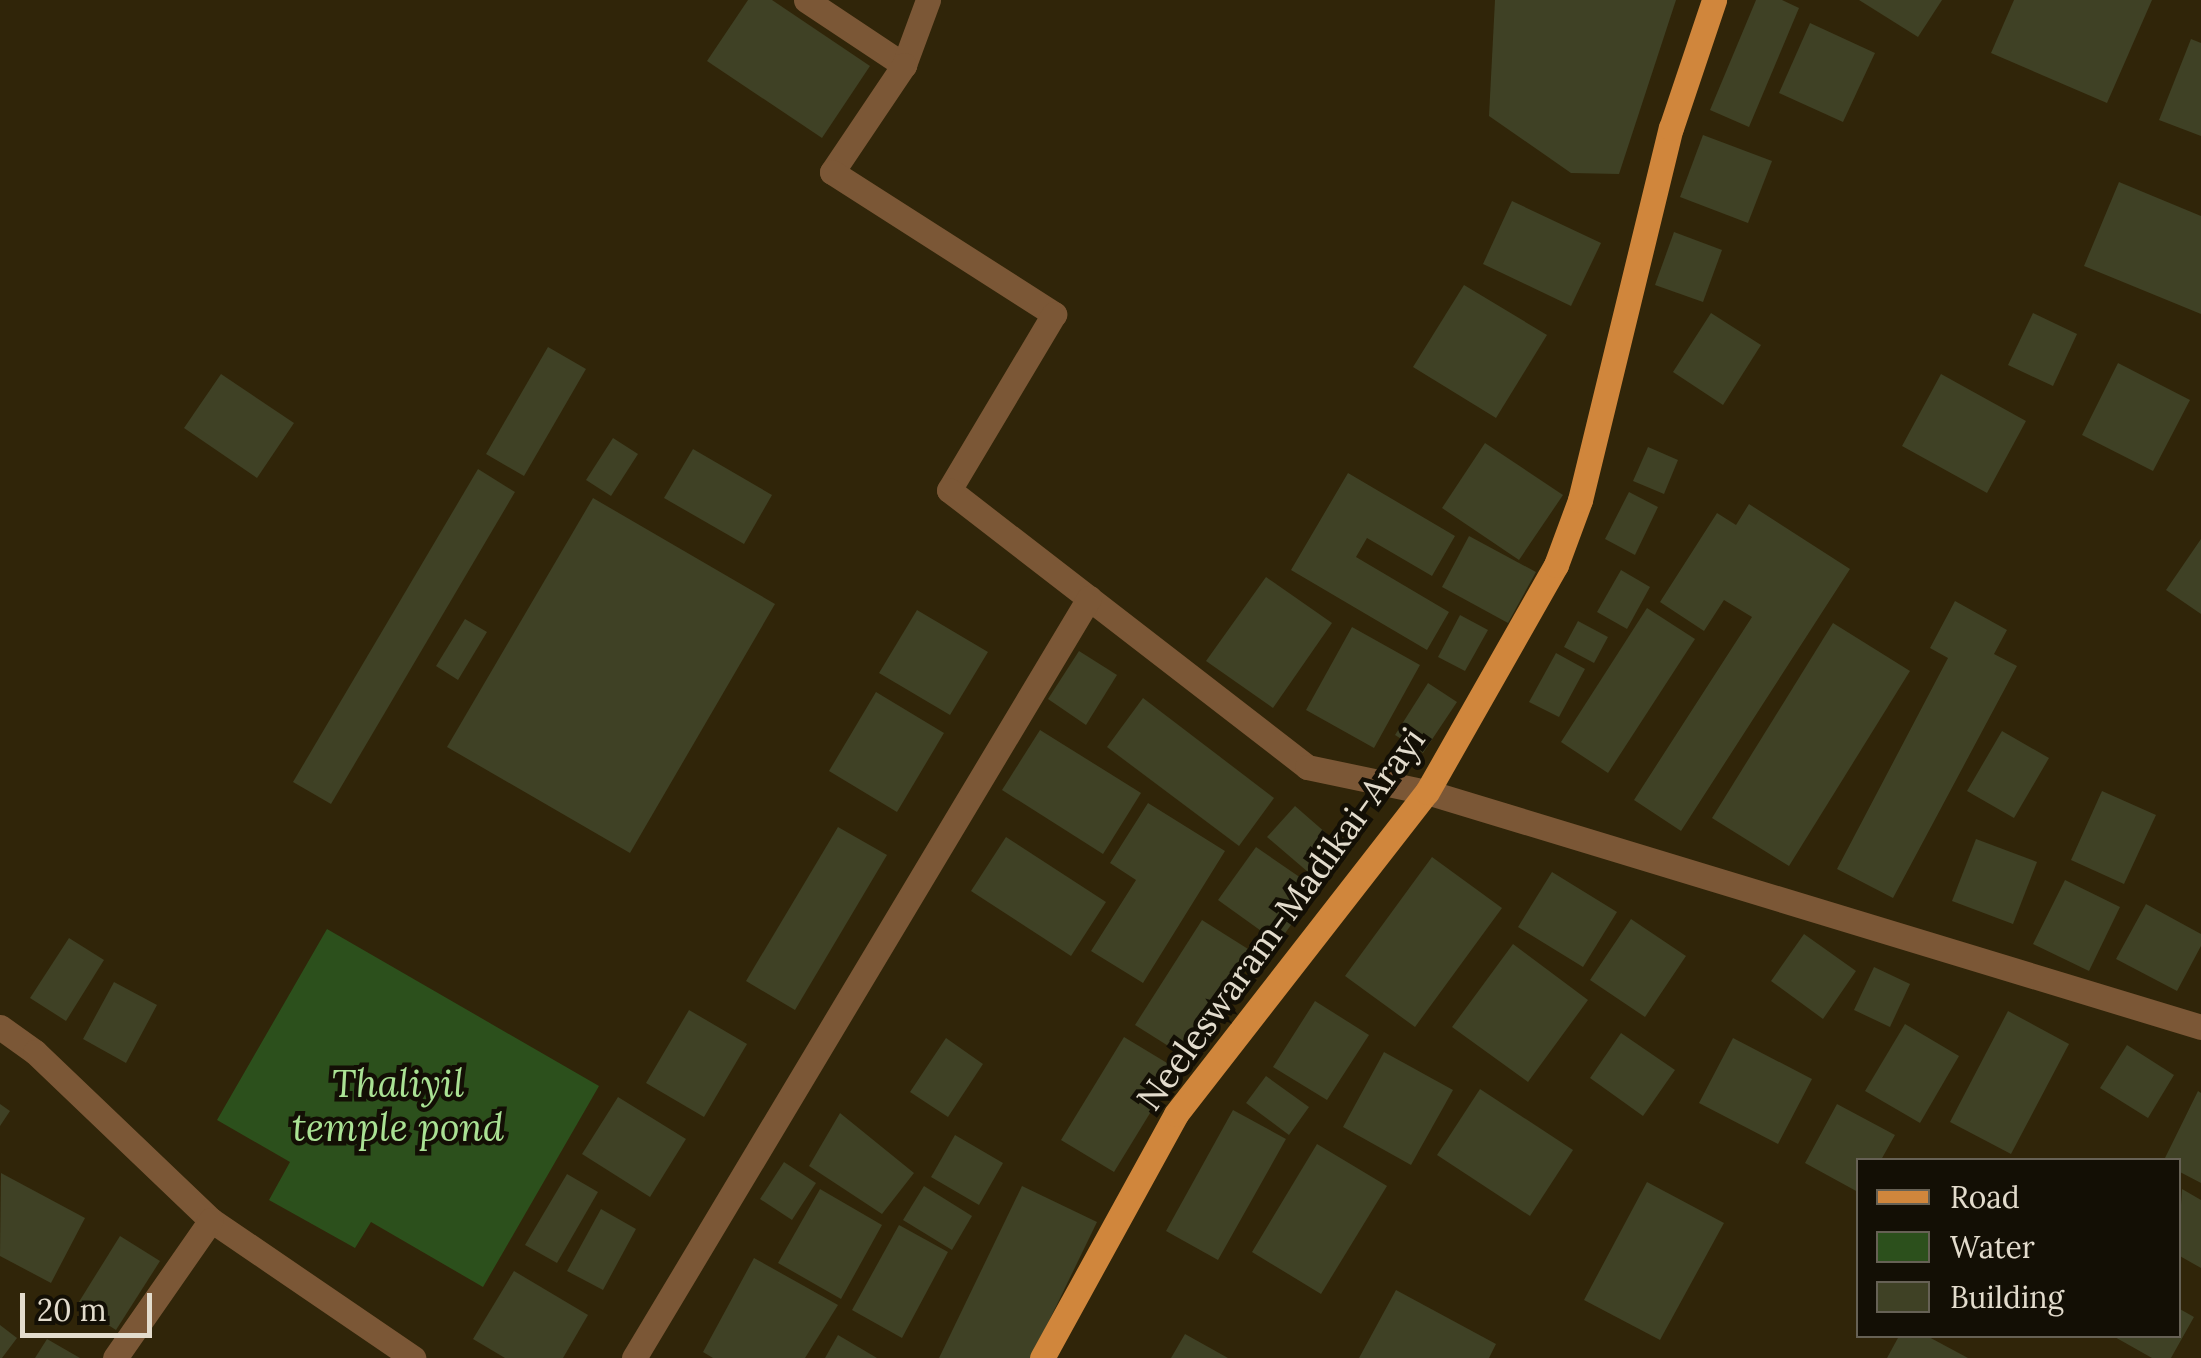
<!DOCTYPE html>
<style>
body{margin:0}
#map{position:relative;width:2201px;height:1358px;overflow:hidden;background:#302509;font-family:Lora,serif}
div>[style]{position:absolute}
.water>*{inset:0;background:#2c501c}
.building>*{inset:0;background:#3f4125}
.minor>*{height:25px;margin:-12.5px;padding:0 12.5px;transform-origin:12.5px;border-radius:12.5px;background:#7b5736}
.major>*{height:25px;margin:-12.5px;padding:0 12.5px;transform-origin:12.5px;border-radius:12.5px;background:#d0863c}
span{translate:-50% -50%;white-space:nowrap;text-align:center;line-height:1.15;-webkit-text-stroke:9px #130f05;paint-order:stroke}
.street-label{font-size:35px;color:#e3dccd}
.water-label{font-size:38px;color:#aae294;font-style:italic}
.legend{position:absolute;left:1856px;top:1158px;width:325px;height:180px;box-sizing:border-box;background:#130f05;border:2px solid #666155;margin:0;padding:12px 18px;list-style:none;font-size:30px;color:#e3dccd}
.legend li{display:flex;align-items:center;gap:20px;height:50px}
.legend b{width:50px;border:2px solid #666155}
.scale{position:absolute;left:20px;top:1293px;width:132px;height:45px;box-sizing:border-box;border:5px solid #e3dccd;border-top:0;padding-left:12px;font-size:30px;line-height:35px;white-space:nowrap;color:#e3dccd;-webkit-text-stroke:8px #130f05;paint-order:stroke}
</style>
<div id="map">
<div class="water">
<i style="clip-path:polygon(327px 929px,599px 1086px,483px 1287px,371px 1222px,355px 1248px,269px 1200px,290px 1162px,217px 1120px)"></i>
</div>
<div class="building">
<i style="clip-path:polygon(748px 0,772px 0,870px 66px,822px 138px,707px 61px)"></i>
<i style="clip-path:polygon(1495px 0,1676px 0,1619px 174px,1571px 173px,1489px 116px)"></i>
<i style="clip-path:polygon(1756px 0,1782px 0,1799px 8px,1749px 127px,1710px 110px)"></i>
<i style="clip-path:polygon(1859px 0,1942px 0,1918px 37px)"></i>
<i style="clip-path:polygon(2014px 0,2152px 0,2107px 103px,1991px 53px)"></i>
<i style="clip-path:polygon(1810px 23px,1875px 53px,1843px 122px,1779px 93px)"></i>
<i style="clip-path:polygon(2191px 39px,2201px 43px,2201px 136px,2159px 120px)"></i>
<i style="clip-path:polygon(1703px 135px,1772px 161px,1748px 223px,1680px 197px)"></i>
<i style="clip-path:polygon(2119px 182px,2201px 216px,2201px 314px,2084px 266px)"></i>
<i style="clip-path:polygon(1512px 201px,1601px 243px,1571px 306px,1483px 264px)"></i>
<i style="clip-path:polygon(1674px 232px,1722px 250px,1703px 302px,1655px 285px)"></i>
<i style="clip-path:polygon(1464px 285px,1547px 335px,1496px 418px,1413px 367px)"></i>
<i style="clip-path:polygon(1711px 313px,1761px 345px,1723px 405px,1673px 372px)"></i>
<i style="clip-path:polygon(2033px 313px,2077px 334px,2053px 386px,2008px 365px)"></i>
<i style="clip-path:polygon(548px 347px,586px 369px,524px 476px,486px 454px)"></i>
<i style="clip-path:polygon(2118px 363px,2190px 400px,2153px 471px,2082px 435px)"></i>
<i style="clip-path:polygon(221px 374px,294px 423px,257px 478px,184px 428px)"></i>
<i style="clip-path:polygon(1941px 374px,2026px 421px,1987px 493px,1902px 446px)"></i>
<i style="clip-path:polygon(613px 438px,638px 454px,611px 496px,586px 480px)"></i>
<i style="clip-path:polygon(1485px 443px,1563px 495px,1519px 560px,1442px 508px)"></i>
<i style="clip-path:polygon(1648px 447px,1678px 460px,1664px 494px,1633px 481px)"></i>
<i style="clip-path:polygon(693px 449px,772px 495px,744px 544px,664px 498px)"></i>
<i style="clip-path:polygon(478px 469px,515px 492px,331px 804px,293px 782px)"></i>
<i style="clip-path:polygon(1348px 473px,1455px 536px,1432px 576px,1367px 538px,1356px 557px,1449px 612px,1427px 650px,1291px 570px)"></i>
<i style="clip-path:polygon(1629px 492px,1658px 507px,1635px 555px,1605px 539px)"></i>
<i style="clip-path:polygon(593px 498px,775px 604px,630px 853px,447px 747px)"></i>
<i style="clip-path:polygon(1749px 504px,1850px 569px,1681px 831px,1634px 800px,1752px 617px,1724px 600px,1704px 631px,1660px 602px,1717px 513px,1736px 525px)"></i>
<i style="clip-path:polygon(1469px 536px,1536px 572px,1508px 623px,1442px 587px)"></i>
<i style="clip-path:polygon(2201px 539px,2201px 614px,2166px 590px)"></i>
<i style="clip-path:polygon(1621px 570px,1650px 587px,1627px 629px,1597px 612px)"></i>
<i style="clip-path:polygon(1266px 577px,1332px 623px,1273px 708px,1206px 661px)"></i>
<i style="clip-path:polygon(1955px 601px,2007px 630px,1994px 654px,2017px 666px,1893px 898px,1837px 869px,1948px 658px,1930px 648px)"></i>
<i style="clip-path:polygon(1647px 608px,1695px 639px,1608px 773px,1561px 742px)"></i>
<i style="clip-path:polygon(917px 610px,988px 652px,950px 715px,879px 673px)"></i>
<i style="clip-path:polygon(1460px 615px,1488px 630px,1465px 671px,1438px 657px)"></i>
<i style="clip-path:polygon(465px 619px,487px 632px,458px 680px,436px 666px)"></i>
<i style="clip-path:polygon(1578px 621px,1608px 637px,1594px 663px,1564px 647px)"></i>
<i style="clip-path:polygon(1833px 623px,1910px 671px,1789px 866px,1712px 818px)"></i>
<i style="clip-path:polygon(1352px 627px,1420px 665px,1374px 748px,1306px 710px)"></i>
<i style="clip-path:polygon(1079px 651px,1117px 675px,1086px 725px,1048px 699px)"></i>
<i style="clip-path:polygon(1556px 653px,1585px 669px,1559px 717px,1529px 702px)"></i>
<i style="clip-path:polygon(1428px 683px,1457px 702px,1423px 753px,1395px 735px)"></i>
<i style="clip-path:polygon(876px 692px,944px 733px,897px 812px,829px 771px)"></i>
<i style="clip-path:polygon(1143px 698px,1274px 798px,1239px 846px,1107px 747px)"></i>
<i style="clip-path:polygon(1040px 730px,1141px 793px,1103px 854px,1002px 790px)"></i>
<i style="clip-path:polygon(2002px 731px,2049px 758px,2014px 818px,1967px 791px)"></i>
<i style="clip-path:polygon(2102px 791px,2156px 815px,2124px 884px,2071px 860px)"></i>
<i style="clip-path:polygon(1148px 803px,1225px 851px,1143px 983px,1091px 951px,1136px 880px,1110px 863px)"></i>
<i style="clip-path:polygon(1295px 806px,1342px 847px,1315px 878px,1267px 837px)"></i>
<i style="clip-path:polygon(838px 827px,887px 855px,795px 1010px,746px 981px)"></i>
<i style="clip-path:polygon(1006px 837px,1106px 902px,1071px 956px,971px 891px)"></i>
<i style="clip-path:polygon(1976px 839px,2037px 862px,2013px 924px,1952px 901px)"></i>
<i style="clip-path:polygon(1256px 847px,1317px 889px,1278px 943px,1218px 900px)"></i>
<i style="clip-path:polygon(1432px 857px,1502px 908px,1415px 1027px,1345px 976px)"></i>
<i style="clip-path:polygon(1552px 872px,1617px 912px,1583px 967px,1518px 927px)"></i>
<i style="clip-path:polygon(2065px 880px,2120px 907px,2089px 971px,2033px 944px)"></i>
<i style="clip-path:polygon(2146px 904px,2201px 934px,2201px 946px,2177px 991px,2116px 959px)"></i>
<i style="clip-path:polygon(1631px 919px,1686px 956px,1645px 1017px,1590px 980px)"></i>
<i style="clip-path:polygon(1202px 920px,1256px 954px,1189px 1059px,1135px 1025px)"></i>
<i style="clip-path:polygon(1804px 934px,1856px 971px,1823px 1019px,1771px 981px)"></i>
<i style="clip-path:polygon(69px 938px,104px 960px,66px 1021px,30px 998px)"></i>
<i style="clip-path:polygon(1513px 944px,1588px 1000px,1528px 1082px,1452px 1027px)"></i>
<i style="clip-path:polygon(1874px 967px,1910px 984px,1890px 1027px,1854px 1010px)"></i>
<i style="clip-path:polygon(114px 982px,157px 1005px,126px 1063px,83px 1039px)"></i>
<i style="clip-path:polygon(1315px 1001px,1369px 1035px,1327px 1100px,1273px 1067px)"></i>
<i style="clip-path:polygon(689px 1010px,747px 1044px,704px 1117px,646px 1083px)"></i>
<i style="clip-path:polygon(2008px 1011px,2069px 1044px,2011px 1154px,1950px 1122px)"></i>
<i style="clip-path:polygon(1905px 1024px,1959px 1056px,1920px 1123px,1865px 1091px)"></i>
<i style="clip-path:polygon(1621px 1033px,1675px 1070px,1643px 1116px,1590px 1078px)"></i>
<i style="clip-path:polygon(1124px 1037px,1177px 1069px,1114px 1172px,1061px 1140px)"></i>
<i style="clip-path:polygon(946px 1038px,983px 1064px,948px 1117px,910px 1092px)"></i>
<i style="clip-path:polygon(1733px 1038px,1812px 1079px,1778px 1144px,1699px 1103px)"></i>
<i style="clip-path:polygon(2127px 1045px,2174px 1075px,2148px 1118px,2100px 1088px)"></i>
<i style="clip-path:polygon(1384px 1052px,1453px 1090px,1411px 1165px,1343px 1127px)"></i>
<i style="clip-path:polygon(1266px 1076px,1309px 1107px,1289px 1135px,1246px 1103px)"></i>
<i style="clip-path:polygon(1480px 1089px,1573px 1150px,1530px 1216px,1437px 1155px)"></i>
<i style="clip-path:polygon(2198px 1091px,2201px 1093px,2201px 1183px,2178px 1171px,2178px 1160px,2164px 1160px)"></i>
<i style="clip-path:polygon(618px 1097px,686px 1139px,650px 1197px,582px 1154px)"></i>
<i style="clip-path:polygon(0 1104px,10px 1111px,0 1126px)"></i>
<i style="clip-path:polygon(1837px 1104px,1895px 1135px,1881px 1160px,1858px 1160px,1858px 1192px,1805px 1163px)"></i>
<i style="clip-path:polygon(1233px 1110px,1286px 1139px,1218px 1260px,1166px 1231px)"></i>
<i style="clip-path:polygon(840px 1113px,914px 1173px,882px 1214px,809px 1166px)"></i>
<i style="clip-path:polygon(955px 1135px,1003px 1163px,979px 1205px,931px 1177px)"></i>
<i style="clip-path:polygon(1317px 1144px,1387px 1186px,1321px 1294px,1252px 1252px)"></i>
<i style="clip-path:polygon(784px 1162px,816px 1183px,792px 1220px,760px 1199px)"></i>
<i style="clip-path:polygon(1px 1173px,85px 1218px,51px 1283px,0 1256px)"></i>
<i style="clip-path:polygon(567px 1174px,598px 1192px,557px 1263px,525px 1245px)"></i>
<i style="clip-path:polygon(1647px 1182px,1724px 1223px,1660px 1340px,1584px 1300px)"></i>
<i style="clip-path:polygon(924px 1186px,972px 1216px,952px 1250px,903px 1220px)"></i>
<i style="clip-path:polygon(1022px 1186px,1097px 1222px,1031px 1358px,939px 1358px)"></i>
<i style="clip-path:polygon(820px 1189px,882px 1225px,841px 1299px,778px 1263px)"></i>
<i style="clip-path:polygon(2182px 1189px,2201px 1200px,2201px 1268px,2178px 1255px)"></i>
<i style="clip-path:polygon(601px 1209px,636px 1229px,603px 1290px,567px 1271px)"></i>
<i style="clip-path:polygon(899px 1225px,948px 1252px,902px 1338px,852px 1310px)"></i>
<i style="clip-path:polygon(120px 1236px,160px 1261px,116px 1330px,77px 1305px)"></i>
<i style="clip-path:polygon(754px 1258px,838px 1305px,805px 1358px,713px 1358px,703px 1352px)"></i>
<i style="clip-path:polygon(514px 1271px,588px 1315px,563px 1358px,505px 1358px,473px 1339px)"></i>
<i style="clip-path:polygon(1396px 1290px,1496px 1344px,1489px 1358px,1359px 1358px)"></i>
<i style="clip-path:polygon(2178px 1308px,2194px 1317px,2171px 1358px,2152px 1358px,2113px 1336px,2178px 1336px)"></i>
<i style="clip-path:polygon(0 1325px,17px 1338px,2px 1358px,0 1358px)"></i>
<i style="clip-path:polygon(1185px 1334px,1228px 1358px,1171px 1358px)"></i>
<i style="clip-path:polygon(838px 1335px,877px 1358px,825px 1358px)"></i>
<i style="clip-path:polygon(1899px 1336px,1927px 1336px,1968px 1358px,1887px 1358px)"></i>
<i style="clip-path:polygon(47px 1339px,80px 1358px,35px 1358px)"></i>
</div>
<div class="minor">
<i style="left:806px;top:0;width:118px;rotate:33.6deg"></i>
<i style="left:928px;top:0;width:69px;rotate:110.3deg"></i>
<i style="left:904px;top:65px;width:129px;rotate:123.9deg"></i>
<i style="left:832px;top:172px;width:264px;rotate:32.6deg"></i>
<i style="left:1054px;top:314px;width:205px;rotate:120.8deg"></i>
<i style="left:949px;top:490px;width:453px;rotate:37.7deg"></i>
<i style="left:1307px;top:767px;width:123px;rotate:11.8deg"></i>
<i style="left:1427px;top:792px;width:809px;rotate:16.89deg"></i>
<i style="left:0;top:1027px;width:43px;rotate:35.5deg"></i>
<i style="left:35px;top:1052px;width:243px;rotate:43.7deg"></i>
<i style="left:211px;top:1220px;width:245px;rotate:34.3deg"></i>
<i style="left:115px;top:1358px;width:168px;rotate:-55.2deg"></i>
<i style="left:634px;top:1358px;width:886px;rotate:-59.09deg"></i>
</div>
<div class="major">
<i style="left:1042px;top:1358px;width:278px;rotate:-61.2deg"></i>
<i style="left:1176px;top:1114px;width:408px;rotate:-52.1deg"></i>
<i style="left:1427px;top:792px;width:261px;rotate:-60.4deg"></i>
<i style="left:1556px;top:565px;width:69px;rotate:-69.7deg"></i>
<i style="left:1580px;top:500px;width:383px;rotate:-76.3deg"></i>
<i style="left:1671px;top:128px;width:135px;rotate:-71.4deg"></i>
</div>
<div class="street-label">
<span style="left:1281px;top:919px;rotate:-54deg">Neeleswaram-Madikai-Arayi</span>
</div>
<div class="water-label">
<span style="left:398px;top:1106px">Thaliyil<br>temple pond</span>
</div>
<ul class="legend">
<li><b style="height:12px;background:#d0863c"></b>Road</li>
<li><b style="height:28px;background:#2c501c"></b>Water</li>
<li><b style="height:28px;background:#3f4125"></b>Building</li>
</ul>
<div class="scale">20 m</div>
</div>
